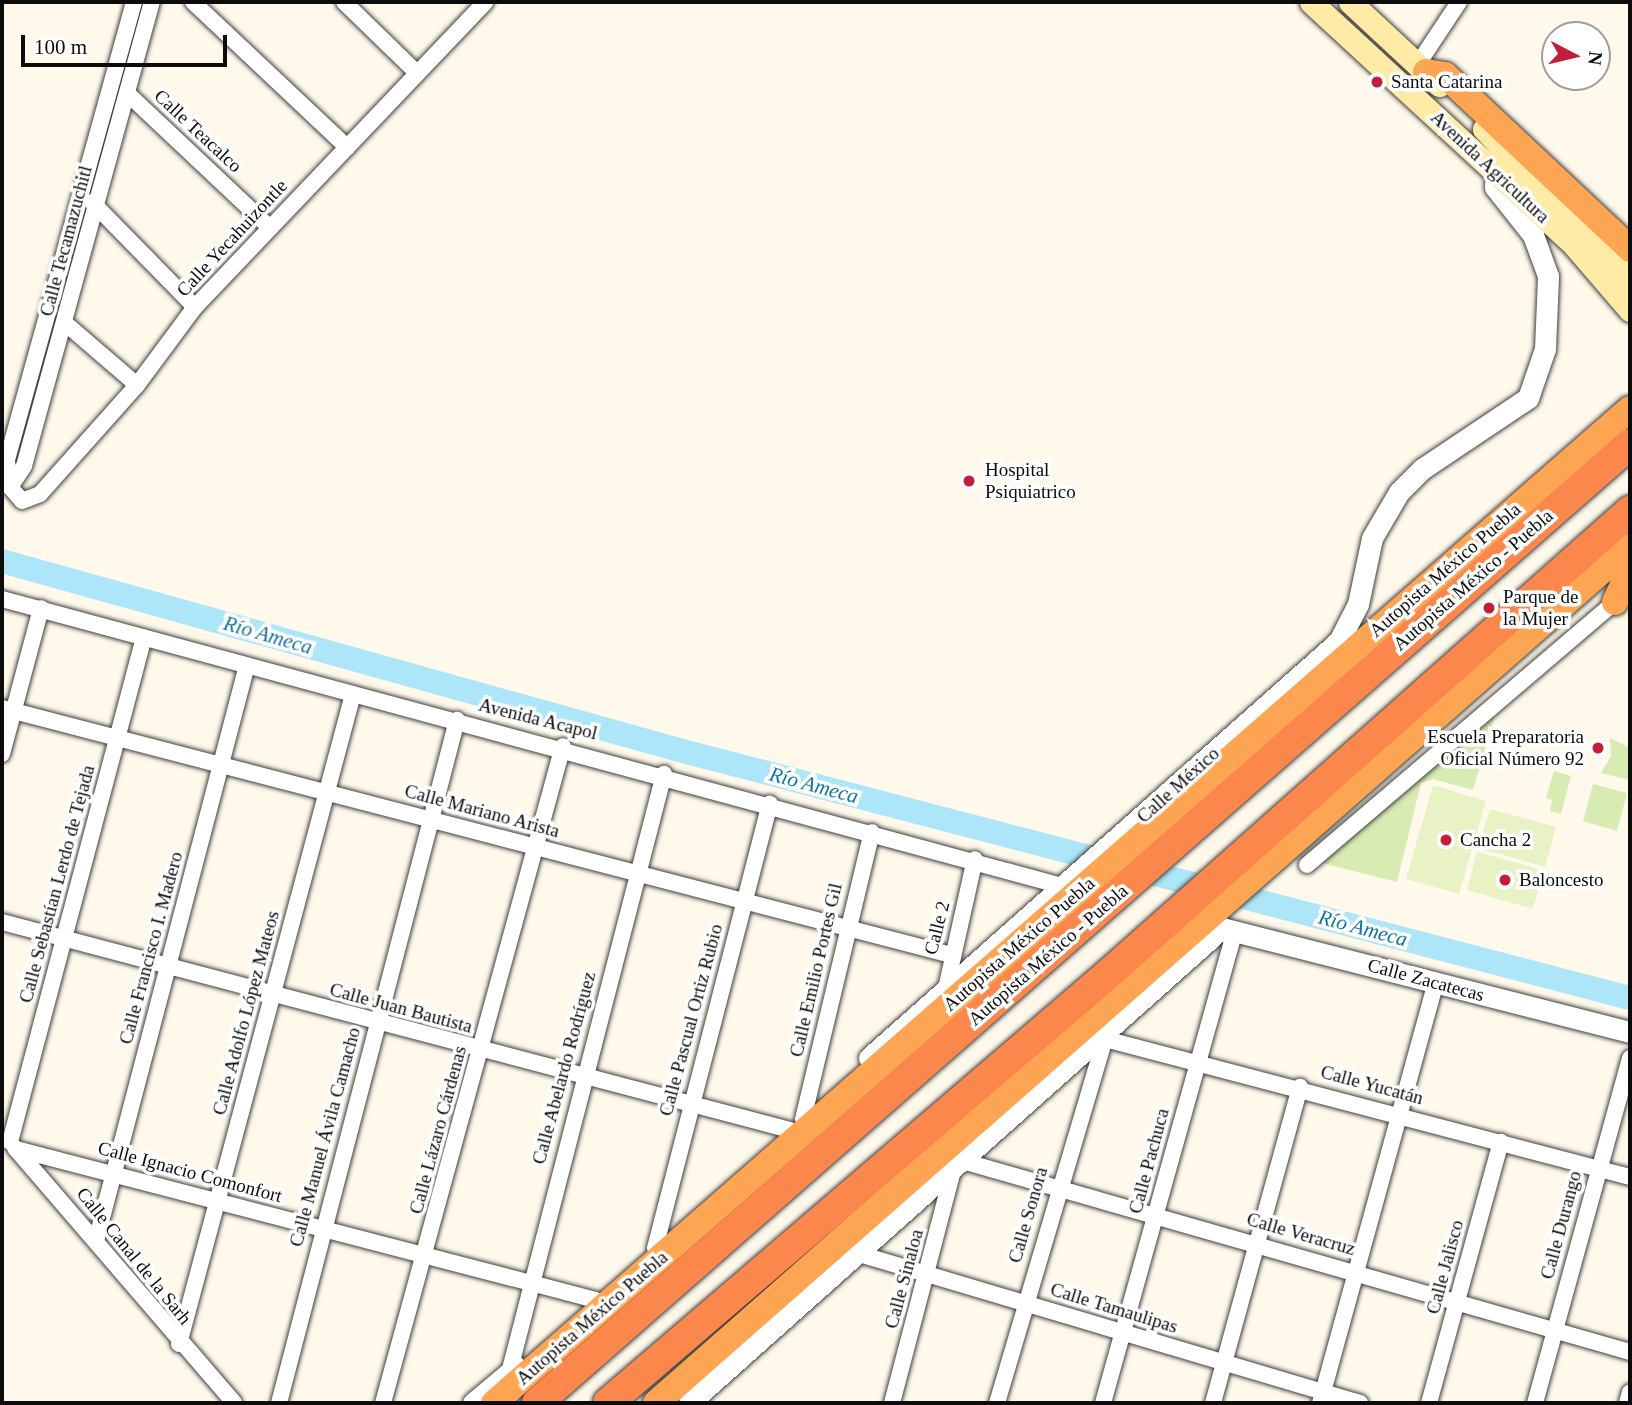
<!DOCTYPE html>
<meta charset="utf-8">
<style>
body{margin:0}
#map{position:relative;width:1632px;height:1405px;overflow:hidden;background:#fff9eb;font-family:"Times New Roman",serif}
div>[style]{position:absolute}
.green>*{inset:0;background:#d7ebb3}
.pitch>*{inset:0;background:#e8f2c5}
.river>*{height:24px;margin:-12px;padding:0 12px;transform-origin:12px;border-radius:12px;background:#ade6f9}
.roads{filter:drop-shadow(0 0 2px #3f3f3f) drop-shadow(0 0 2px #3f3f3f)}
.minor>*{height:16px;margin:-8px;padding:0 8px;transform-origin:8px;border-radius:8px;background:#fff}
.tertiary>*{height:21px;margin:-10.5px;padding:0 10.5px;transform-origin:10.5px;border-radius:10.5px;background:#fff}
.secondary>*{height:23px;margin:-11.5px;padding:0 11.5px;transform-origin:11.5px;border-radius:11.5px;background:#ffeaa6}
.trunk>*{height:26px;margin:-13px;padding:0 13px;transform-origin:13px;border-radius:13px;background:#fea554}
.motorway>*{height:30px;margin:-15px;padding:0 15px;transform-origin:15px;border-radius:15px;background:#fc874c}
.dots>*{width:19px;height:19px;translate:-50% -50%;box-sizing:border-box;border:4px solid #fff;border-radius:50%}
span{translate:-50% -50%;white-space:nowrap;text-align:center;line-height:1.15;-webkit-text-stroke:7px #fff;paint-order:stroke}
.poi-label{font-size:19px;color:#0c0c0c}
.left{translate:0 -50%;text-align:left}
.right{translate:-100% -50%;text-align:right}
.street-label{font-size:19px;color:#0c0c0c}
.water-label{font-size:21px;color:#1074a3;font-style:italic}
.frame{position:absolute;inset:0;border:4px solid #0c0c0c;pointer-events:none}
.north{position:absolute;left:1541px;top:21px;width:70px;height:70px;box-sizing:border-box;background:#fff;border:2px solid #9e9e9e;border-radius:50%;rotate:97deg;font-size:19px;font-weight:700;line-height:28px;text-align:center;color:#0c0c0c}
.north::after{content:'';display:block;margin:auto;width:24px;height:32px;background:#c21e39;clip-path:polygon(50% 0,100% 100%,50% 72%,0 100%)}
.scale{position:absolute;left:21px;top:35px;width:206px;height:32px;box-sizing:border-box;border:4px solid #0c0c0c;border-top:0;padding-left:9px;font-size:21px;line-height:24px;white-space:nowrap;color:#0c0c0c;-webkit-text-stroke:5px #fff;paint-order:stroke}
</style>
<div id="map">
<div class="green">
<i style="clip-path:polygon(1495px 715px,1473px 790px,1433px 779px,1421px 783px,1397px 882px,1322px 863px)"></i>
<i style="clip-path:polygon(1610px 738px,1630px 748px,1630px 780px,1601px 773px,1611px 756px)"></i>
<i style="clip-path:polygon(1554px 771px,1571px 776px,1561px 814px,1550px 811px,1552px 800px,1546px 798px)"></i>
<i style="clip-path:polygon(1593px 784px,1627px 793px,1617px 831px,1583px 821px)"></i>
</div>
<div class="pitch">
<i style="clip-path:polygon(1433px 785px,1486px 801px,1459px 894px,1406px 879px)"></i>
<i style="clip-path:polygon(1490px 809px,1556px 827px,1545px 867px,1478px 848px)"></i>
<i style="clip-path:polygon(1477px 852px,1543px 870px,1533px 909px,1467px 890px)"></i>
</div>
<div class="river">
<i style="left:2px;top:561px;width:703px;rotate:15.6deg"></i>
<i style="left:679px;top:750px;width:983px;rotate:14.62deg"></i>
</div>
<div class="roads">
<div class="minor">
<i style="left:134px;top:2px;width:476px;rotate:105.5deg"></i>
<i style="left:7px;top:461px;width:26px;rotate:83deg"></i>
<i style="left:10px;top:487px;width:18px;rotate:49deg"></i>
<i style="left:22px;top:501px;width:19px;rotate:-21deg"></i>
<i style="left:40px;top:494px;width:146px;rotate:-48.3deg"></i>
<i style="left:137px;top:385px;width:97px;rotate:-53.4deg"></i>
<i style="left:195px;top:307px;width:421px;rotate:-46.4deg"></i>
<i style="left:193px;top:2px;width:212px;rotate:43.3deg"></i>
<i style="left:344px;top:2px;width:102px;rotate:44.2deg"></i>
<i style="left:1418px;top:64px;width:74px;rotate:-56.5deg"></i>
<i style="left:128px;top:94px;width:195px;rotate:43.3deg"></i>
<i style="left:92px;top:202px;width:147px;rotate:45.6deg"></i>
<i style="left:65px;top:323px;width:95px;rotate:40.7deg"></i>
<i style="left:10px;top:487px;width:25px;rotate:-56deg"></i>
<i style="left:24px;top:466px;width:481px;rotate:-74.6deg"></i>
<i style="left:2px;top:599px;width:1098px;rotate:15.15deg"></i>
<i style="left:2px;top:708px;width:981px;rotate:14.59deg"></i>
<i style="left:2px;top:754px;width:151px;rotate:-75deg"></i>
<i style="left:1307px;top:865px;width:411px;rotate:-40.5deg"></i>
<i style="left:2px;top:922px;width:815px;rotate:14.79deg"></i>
<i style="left:945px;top:993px;width:137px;rotate:-77.4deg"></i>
<i style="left:1101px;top:1038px;width:547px;rotate:14.72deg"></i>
<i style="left:803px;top:1119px;width:295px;rotate:-76.5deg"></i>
<i style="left:10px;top:1142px;width:522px;rotate:-75.14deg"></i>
<i style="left:15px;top:1148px;width:336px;rotate:49.3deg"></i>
<i style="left:16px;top:1149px;width:599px;rotate:14.59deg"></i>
<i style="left:959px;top:1160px;width:698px;rotate:15.97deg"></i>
<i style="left:96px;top:1241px;width:595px;rotate:-75.31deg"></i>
<i style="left:655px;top:1248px;width:459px;rotate:-75.5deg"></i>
<i style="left:856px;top:1253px;width:526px;rotate:16.57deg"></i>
<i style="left:179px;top:1344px;width:673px;rotate:-75.01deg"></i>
<i style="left:509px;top:1373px;width:619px;rotate:-75.49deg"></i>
<i style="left:279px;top:1403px;width:706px;rotate:-75.39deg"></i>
<i style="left:383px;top:1403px;width:681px;rotate:-74.68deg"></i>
<i style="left:892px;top:1403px;width:244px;rotate:-75.3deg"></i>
<i style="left:997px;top:1403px;width:380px;rotate:-73.5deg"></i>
<i style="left:1103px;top:1403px;width:491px;rotate:-74.4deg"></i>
<i style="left:1213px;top:1403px;width:328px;rotate:-74.6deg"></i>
<i style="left:1320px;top:1403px;width:437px;rotate:-74.6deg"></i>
<i style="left:1429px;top:1403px;width:271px;rotate:-74.6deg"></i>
<i style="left:1535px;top:1403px;width:358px;rotate:-74.6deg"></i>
<i style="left:1627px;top:1403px;width:11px;rotate:-75deg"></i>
</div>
<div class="tertiary">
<i style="left:869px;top:1058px;width:628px;rotate:-41.58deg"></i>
<i style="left:1339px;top:641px;width:42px;rotate:-62.8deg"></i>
<i style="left:1358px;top:604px;width:67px;rotate:-78deg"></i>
<i style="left:1372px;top:538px;width:53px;rotate:-59.6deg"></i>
<i style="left:1399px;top:492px;width:33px;rotate:-45deg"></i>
<i style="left:1422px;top:469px;width:128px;rotate:-33.8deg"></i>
<i style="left:1528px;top:398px;width:52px;rotate:-70.9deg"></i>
<i style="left:1545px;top:349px;width:73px;rotate:-87.6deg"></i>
<i style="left:1548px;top:276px;width:44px;rotate:-110.1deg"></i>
<i style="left:1533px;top:235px;width:61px;rotate:-128.4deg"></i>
<i style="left:1495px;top:187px;width:16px;rotate:-86deg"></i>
<i style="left:473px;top:1403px;width:56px;rotate:-39.9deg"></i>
<i style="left:689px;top:1403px;width:714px;rotate:-41.71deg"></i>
<i style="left:1222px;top:928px;width:421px;rotate:14.3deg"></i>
</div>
<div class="secondary">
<i style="left:1311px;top:2px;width:358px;rotate:42.7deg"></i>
<i style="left:1574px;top:245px;width:86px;rotate:49.3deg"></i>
<i style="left:1350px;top:2px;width:122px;rotate:43deg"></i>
<i style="left:1484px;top:129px;width:209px;rotate:45.8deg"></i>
</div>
<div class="trunk">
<i style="left:1426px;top:72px;width:19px;rotate:9deg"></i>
<i style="left:1445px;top:75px;width:254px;rotate:43.2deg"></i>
<i style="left:1615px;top:602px;width:35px;rotate:-65deg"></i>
<i style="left:494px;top:1403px;width:1509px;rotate:-41.19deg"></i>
<i style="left:656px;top:1403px;width:1297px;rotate:-41.34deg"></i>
</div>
<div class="motorway">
<i style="left:537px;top:1403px;width:1454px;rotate:-41.26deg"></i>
<i style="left:608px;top:1403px;width:656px;rotate:-40.61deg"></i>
<i style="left:1106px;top:976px;width:701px;rotate:-41.59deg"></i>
</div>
</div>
<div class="dots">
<i style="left:1377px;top:82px;background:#c21e39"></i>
<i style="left:969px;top:481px;background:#c21e39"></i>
<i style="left:1489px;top:608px;background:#c21e39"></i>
<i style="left:1598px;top:748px;background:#c21e39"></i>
<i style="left:1446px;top:840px;background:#c21e39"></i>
<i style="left:1505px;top:880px;background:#c21e39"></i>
</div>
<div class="poi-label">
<span class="left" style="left:1391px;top:82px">Santa Catarina</span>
<span class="left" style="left:985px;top:481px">Hospital<br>Psiquiatrico</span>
<span class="left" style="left:1503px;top:608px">Parque de<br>la Mujer</span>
<span class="right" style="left:1584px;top:748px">Escuela Preparatoria<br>Oficial Número 92</span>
<span class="left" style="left:1460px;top:840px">Cancha 2</span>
<span class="left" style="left:1519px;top:880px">Baloncesto</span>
</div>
<div class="street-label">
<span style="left:198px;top:131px;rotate:43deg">Calle Teacalco</span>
<span style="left:1490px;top:167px;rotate:43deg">Avenida Agricultura</span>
<span style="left:232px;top:238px;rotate:-47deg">Calle Yecahuizontle</span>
<span style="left:66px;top:241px;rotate:-75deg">Calle Tecamazuchitl</span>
<span style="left:1445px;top:570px;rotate:-41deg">Autopista México Puebla</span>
<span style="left:1473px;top:580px;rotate:-41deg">Autopista México - Puebla</span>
<span style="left:538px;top:719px;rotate:14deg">Avenida Acapol</span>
<span style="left:1178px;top:785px;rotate:-42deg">Calle México</span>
<span style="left:482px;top:811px;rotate:15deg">Calle Mariano Arista</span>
<span style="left:57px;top:884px;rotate:-75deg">Calle Sebastían Lerdo de Tejada</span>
<span style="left:937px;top:928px;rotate:-76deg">Calle 2</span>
<span style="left:1019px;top:944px;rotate:-41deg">Autopista México Puebla</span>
<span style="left:151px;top:948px;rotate:-75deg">Calle Francisco I. Madero</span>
<span style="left:1048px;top:955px;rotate:-41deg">Autopista México - Puebla</span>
<span style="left:816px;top:970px;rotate:-77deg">Calle Emilio Portes Gil</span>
<span style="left:1426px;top:980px;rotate:15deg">Calle Zacatecas</span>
<span style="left:401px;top:1008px;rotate:15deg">Calle Juan Bautista</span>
<span style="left:246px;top:1013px;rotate:-75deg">Calle Adolfo López Mateos</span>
<span style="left:691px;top:1020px;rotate:-75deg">Calle Pascual Ortiz Rubio</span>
<span style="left:564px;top:1068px;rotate:-75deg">Calle Abelardo Rodríguez</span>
<span style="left:1372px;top:1085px;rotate:15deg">Calle Yucatán</span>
<span style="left:438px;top:1130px;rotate:-75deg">Calle Lázaro Cárdenas</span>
<span style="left:325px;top:1137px;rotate:-75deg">Calle Manuel Ávila Camacho</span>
<span style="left:1149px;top:1161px;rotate:-75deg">Calle Pachuca</span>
<span style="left:190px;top:1172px;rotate:15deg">Calle Ignacio Comonfort</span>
<span style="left:1028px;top:1215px;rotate:-74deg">Calle Sonora</span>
<span style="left:1561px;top:1225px;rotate:-75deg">Calle Durango</span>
<span style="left:1301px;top:1234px;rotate:16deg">Calle Veracruz</span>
<span style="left:134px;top:1256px;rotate:51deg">Calle Canal de la Sarh</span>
<span style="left:1445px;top:1267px;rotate:-75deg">Calle Jalisco</span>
<span style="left:904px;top:1279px;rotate:-75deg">Calle Sinaloa</span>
<span style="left:1114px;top:1308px;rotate:17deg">Calle Tamaulipas</span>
<span style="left:592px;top:1318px;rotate:-41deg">Autopista México Puebla</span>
</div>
<div class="water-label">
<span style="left:268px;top:635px;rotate:16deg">Río Ameca</span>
<span style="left:814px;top:785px;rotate:15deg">Río Ameca</span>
<span style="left:1363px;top:928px;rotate:15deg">Río Ameca</span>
</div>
<div class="frame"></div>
<div class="north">N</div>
<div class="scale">100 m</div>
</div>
